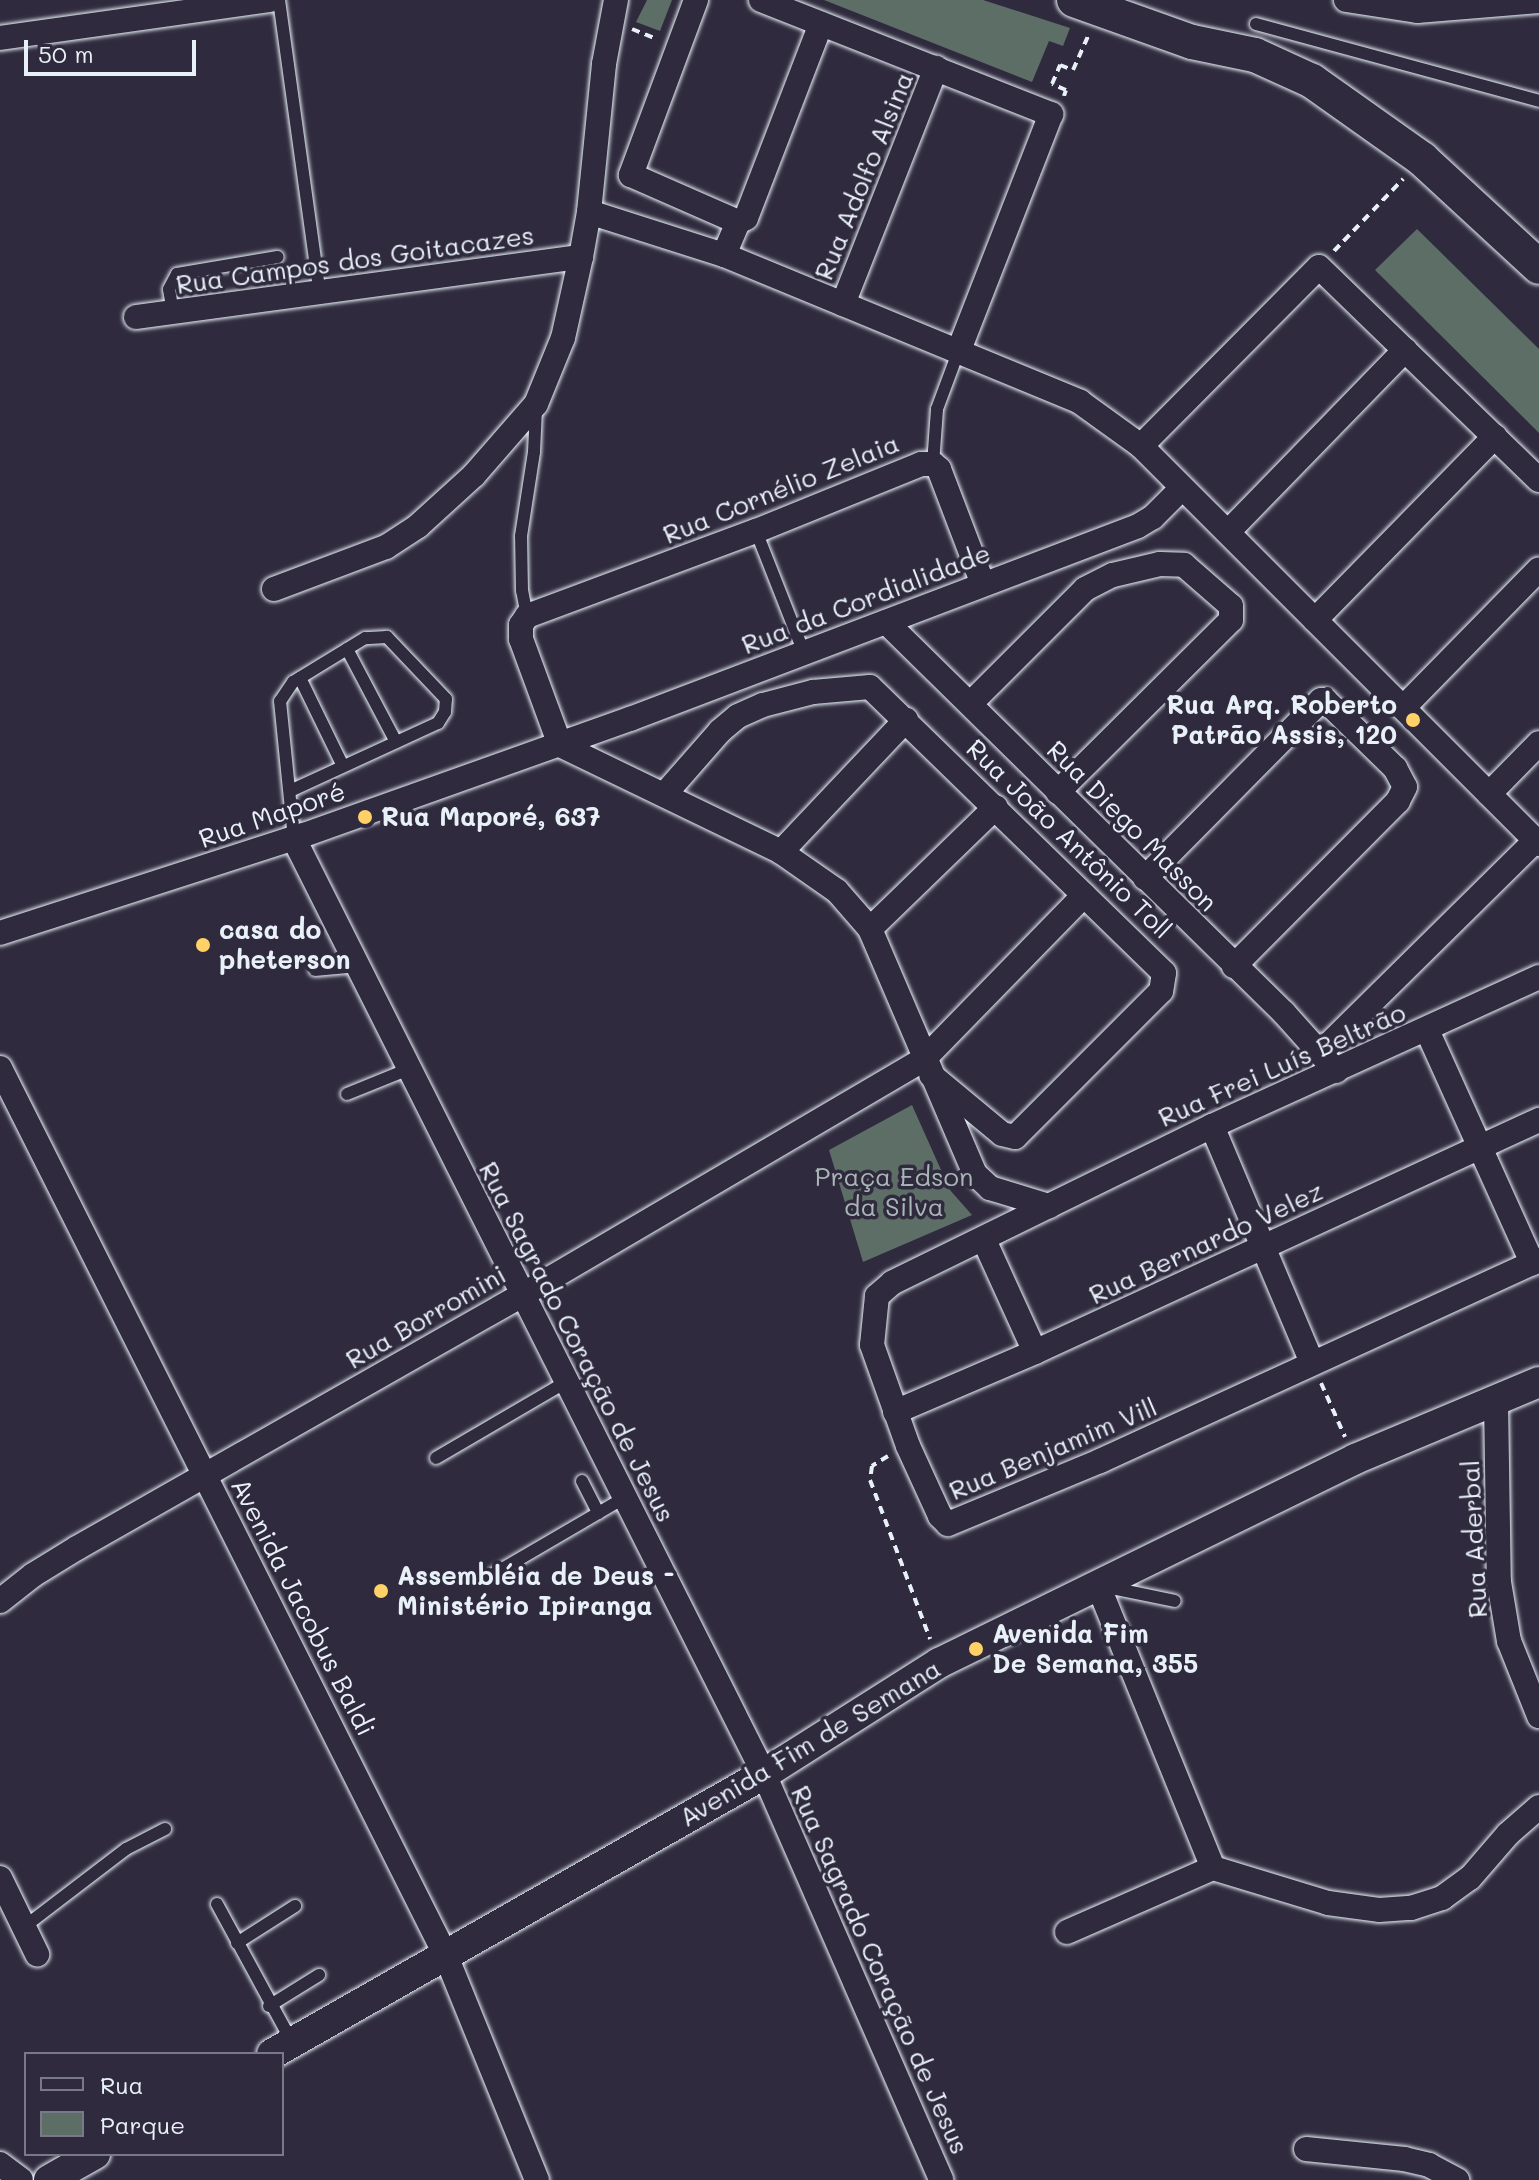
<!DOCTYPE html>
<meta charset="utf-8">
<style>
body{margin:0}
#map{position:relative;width:1539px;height:2180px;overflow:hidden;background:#2f2a3d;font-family:Mali,sans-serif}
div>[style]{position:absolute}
.green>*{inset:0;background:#5d6e66}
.path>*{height:4px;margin-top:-2px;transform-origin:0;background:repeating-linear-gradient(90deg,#e8f1f8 0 8px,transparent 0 14px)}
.roads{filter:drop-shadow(0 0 2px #e8f1f8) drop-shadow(0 0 2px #e8f1f8)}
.service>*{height:12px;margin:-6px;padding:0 6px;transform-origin:6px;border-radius:6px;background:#2f2a3d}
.minor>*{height:24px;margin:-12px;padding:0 12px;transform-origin:12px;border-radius:12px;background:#2f2a3d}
.tertiary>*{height:30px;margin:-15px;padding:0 15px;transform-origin:15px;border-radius:15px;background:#2f2a3d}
.secondary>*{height:34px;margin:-17px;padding:0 17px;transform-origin:17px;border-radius:17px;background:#2f2a3d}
.dots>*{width:22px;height:22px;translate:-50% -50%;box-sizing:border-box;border:4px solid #2f2a3d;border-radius:50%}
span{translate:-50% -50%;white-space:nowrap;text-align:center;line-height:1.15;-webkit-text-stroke:7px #2f2a3d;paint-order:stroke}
.street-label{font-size:26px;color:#e8f1f8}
.poi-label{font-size:26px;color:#e8f1f8;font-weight:700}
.right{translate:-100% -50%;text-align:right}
.left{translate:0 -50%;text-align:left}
.park-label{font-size:26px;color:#a9b6b6}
.legend{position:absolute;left:24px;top:2052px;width:260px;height:104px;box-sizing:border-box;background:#2f2a3d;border:2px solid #797a88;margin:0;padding:10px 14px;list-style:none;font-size:24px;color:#e8f1f8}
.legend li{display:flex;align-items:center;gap:16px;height:40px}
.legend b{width:40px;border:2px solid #797a88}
.scale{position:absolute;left:24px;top:40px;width:172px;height:36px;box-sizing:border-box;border:4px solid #e8f1f8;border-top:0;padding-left:10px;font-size:24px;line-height:28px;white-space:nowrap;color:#e8f1f8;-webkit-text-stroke:6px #2f2a3d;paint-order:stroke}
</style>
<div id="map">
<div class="green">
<i style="clip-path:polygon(647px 0,672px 0,660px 31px,636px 22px)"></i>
<i style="clip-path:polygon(824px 0,983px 0,1070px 28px,1063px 46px,1049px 41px,1032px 82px)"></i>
<i style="clip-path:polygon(1417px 229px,1539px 349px,1539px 433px,1375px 270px)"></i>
<i style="clip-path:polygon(912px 1105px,950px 1190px,972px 1215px,863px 1262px,829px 1150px)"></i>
</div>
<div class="path">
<i style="left:632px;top:29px;width:27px;rotate:22deg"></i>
<i style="left:1064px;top:96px;width:6px;rotate:-72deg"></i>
<i style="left:1066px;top:90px;width:15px;rotate:-157deg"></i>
<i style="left:1052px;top:84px;width:21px;rotate:-67deg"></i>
<i style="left:1060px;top:65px;width:14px;rotate:21deg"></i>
<i style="left:1073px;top:70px;width:39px;rotate:-66deg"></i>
<i style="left:1334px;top:251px;width:100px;rotate:-46.2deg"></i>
<i style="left:1321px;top:1383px;width:59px;rotate:66deg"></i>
<i style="left:888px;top:1456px;width:19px;rotate:148deg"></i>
<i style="left:872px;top:1466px;width:14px;rotate:98deg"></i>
<i style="left:870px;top:1480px;width:170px;rotate:69.3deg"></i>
</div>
<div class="roads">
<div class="service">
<i style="left:279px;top:0;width:297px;rotate:82.1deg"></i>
<i style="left:1256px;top:24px;width:293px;rotate:15.2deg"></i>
<i style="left:173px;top:312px;width:23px;rotate:-100deg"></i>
<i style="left:169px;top:289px;width:17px;rotate:-62deg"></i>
<i style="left:177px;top:274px;width:102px;rotate:-9.6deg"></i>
<i style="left:933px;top:464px;width:55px;rotate:-85.8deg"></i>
<i style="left:937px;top:409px;width:63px;rotate:-69.6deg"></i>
<i style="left:756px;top:531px;width:131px;rotate:68.5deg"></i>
<i style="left:527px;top:616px;width:25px;rotate:-101deg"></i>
<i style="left:522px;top:591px;width:55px;rotate:-91deg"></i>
<i style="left:521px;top:536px;width:85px;rotate:-81.2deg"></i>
<i style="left:534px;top:452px;width:43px;rotate:-87.3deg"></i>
<i style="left:347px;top:649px;width:105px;rotate:62.2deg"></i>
<i style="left:300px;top:678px;width:98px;rotate:64deg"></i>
<i style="left:290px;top:791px;width:163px;rotate:-24.7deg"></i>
<i style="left:438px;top:723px;width:13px;rotate:-58deg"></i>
<i style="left:445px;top:712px;width:13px;rotate:-86deg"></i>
<i style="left:446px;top:699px;width:86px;rotate:-133.6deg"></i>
<i style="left:387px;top:637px;width:22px;rotate:177deg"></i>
<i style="left:365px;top:638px;width:84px;rotate:148.6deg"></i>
<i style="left:293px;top:682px;width:23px;rotate:124deg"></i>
<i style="left:280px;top:701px;width:139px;rotate:84.2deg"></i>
<i style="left:315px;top:970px;width:43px;rotate:-5.3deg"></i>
<i style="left:347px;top:1094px;width:67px;rotate:-22deg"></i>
<i style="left:436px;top:1458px;width:151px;rotate:-30.3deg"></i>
<i style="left:582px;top:1481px;width:36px;rotate:63deg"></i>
<i style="left:492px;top:1575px;width:153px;rotate:-30.3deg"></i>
<i style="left:1107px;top:1587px;width:69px;rotate:11.6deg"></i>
<i style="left:217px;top:1904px;width:157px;rotate:61.5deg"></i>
<i style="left:24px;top:1927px;width:128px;rotate:-37.4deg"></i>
<i style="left:126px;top:1849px;width:44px;rotate:-27.1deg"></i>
<i style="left:237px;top:1943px;width:69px;rotate:-32.5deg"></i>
<i style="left:269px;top:2006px;width:59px;rotate:-31.8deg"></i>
</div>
<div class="minor">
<i style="left:696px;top:0;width:187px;rotate:110.4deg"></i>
<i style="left:631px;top:175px;width:117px;rotate:23.7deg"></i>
<i style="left:761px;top:0;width:312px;rotate:21.5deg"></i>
<i style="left:1051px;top:114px;width:253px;rotate:111.3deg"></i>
<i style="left:1346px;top:0;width:72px;rotate:8.8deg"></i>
<i style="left:1417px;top:11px;width:122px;rotate:-4.7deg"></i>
<i style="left:0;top:38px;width:272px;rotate:-8deg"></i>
<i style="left:589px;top:212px;width:142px;rotate:17.7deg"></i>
<i style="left:724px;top:255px;width:385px;rotate:22.4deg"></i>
<i style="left:1080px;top:402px;width:75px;rotate:35.8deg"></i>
<i style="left:1141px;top:446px;width:563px;rotate:45deg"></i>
<i style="left:724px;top:255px;width:36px;rotate:-67deg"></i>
<i style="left:738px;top:222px;width:9px;rotate:-27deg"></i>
<i style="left:746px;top:218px;width:208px;rotate:-68.9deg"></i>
<i style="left:843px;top:304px;width:254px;rotate:-68.5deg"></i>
<i style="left:136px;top:317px;width:449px;rotate:-7.7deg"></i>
<i style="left:1141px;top:446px;width:252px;rotate:-45.2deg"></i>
<i style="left:1319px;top:267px;width:306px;rotate:44.1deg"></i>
<i style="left:1228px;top:532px;width:254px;rotate:-45.8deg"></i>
<i style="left:274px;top:589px;width:120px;rotate:-20.6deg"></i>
<i style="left:386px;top:547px;width:38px;rotate:-33deg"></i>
<i style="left:418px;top:526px;width:76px;rotate:-42.3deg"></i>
<i style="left:474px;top:475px;width:94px;rotate:-48.9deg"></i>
<i style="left:536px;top:404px;width:71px;rotate:-67.8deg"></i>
<i style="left:563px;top:338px;width:83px;rotate:-77.5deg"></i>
<i style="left:581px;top:257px;width:46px;rotate:-79.9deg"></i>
<i style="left:589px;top:212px;width:149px;rotate:-84.2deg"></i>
<i style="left:604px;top:64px;width:65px;rotate:-79.4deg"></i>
<i style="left:1315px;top:620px;width:257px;rotate:-45.6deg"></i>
<i style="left:886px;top:622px;width:558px;rotate:44.49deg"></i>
<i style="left:1284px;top:1013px;width:78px;rotate:48.1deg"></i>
<i style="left:971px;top:703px;width:161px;rotate:-45deg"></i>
<i style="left:1085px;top:589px;width:31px;rotate:-27deg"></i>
<i style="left:1113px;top:575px;width:48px;rotate:-13.2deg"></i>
<i style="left:1160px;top:564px;width:24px;rotate:2deg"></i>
<i style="left:1184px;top:565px;width:62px;rotate:41.1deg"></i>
<i style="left:1231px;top:606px;width:14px;rotate:90deg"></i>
<i style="left:1231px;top:620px;width:244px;rotate:135.2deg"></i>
<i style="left:1403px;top:708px;width:194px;rotate:-45.6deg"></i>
<i style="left:560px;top:745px;width:246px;rotate:25.8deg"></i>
<i style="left:781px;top:852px;width:68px;rotate:34.9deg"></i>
<i style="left:837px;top:891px;width:50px;rotate:49deg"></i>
<i style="left:870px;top:929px;width:267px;rotate:66.8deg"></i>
<i style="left:975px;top:1174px;width:21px;rotate:43deg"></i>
<i style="left:990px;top:1188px;width:62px;rotate:17deg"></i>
<i style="left:560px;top:745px;width:113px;rotate:-110.2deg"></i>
<i style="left:521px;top:639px;width:14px;rotate:-90deg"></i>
<i style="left:521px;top:625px;width:11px;rotate:-56deg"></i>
<i style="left:527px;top:616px;width:244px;rotate:-20.4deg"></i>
<i style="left:756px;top:531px;width:178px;rotate:-22.1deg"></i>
<i style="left:921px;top:464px;width:12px"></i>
<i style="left:933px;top:464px;width:8px;rotate:40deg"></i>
<i style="left:939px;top:469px;width:123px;rotate:69.1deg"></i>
<i style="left:1489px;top:794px;width:71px;rotate:-45.6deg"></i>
<i style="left:664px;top:795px;width:85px;rotate:-48.8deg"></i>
<i style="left:720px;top:731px;width:23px;rotate:-40deg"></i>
<i style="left:738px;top:716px;width:27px;rotate:-24deg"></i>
<i style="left:763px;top:705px;width:52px;rotate:-14.6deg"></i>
<i style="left:813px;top:692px;width:57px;rotate:-5deg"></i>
<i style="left:870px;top:687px;width:410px;rotate:44.2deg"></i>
<i style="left:1164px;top:973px;width:18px;rotate:99deg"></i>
<i style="left:1161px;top:991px;width:206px;rotate:135deg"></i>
<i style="left:1015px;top:1137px;width:13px;rotate:-167deg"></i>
<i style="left:1002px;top:1134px;width:92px;rotate:-140.3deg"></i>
<i style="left:294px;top:839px;width:1046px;rotate:63.31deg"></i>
<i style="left:764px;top:1774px;width:443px;rotate:66.4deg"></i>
<i style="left:781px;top:852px;width:182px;rotate:-46.6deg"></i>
<i style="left:1145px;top:878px;width:250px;rotate:-45.3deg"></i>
<i style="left:1321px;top:700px;width:4px"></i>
<i style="left:1325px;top:700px;width:98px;rotate:44.2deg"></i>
<i style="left:1395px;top:768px;width:21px;rotate:62deg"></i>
<i style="left:1405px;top:787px;width:16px;rotate:117deg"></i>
<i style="left:1398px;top:801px;width:233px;rotate:134.8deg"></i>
<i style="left:870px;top:929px;width:175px;rotate:-44.1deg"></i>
<i style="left:0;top:933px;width:319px;rotate:-17.9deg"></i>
<i style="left:304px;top:835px;width:346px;rotate:-19.6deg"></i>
<i style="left:630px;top:719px;width:543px;rotate:-20.8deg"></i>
<i style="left:1138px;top:526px;width:17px;rotate:-31deg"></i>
<i style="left:1153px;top:517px;width:41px;rotate:-45deg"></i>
<i style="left:1539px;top:977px;width:359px;rotate:155.5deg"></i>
<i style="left:1212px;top:1126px;width:356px;rotate:153.9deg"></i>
<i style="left:892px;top:1283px;width:20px;rotate:139deg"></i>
<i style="left:877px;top:1296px;width:49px;rotate:95.8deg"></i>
<i style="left:872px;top:1345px;width:107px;rotate:70.4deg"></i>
<i style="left:908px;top:1446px;width:77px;rotate:65.4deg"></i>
<i style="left:940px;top:1516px;width:11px;rotate:45deg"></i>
<i style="left:948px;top:1524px;width:165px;rotate:-22.5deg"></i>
<i style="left:1100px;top:1461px;width:483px;rotate:-24.6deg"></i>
<i style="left:1427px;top:1030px;width:256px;rotate:65.7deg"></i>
<i style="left:1321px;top:1052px;width:302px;rotate:-44.6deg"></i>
<i style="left:0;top:1068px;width:994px;rotate:63.33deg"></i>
<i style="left:446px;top:1956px;width:242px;rotate:67.9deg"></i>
<i style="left:1212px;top:1126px;width:257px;rotate:67.1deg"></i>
<i style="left:984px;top:1240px;width:123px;rotate:65.5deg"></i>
<i style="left:1496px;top:1401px;width:181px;rotate:89.1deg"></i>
<i style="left:1499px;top:1582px;width:60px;rotate:80.4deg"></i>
<i style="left:1509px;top:1641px;width:81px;rotate:68.2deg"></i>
<i style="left:895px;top:1412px;width:152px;rotate:-23.2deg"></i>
<i style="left:1035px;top:1352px;width:555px;rotate:-24.72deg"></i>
<i style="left:1098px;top:1585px;width:305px;rotate:67.9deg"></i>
<i style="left:0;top:1601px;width:42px;rotate:-38.2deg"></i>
<i style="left:33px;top:1575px;width:52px;rotate:-31.5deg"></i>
<i style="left:77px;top:1548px;width:512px;rotate:-29.62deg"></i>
<i style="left:522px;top:1295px;width:466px;rotate:-30.4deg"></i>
<i style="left:924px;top:1059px;width:229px;rotate:-45.7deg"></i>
<i style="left:1213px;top:1868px;width:120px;rotate:16.9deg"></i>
<i style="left:1328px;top:1903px;width:51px;rotate:7.8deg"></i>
<i style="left:1379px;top:1910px;width:32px;rotate:-4deg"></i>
<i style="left:1411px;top:1908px;width:33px;rotate:-18deg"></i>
<i style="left:1442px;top:1898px;width:34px;rotate:-36deg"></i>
<i style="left:1470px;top:1878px;width:58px;rotate:-49.2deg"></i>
<i style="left:1508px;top:1834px;width:41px;rotate:-41.1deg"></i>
<i style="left:0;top:1878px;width:85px;rotate:64deg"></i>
<i style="left:1067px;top:1932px;width:159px;rotate:-23.7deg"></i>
<i style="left:1306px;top:2149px;width:99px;rotate:5.8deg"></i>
<i style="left:1404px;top:2159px;width:26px;rotate:13deg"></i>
<i style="left:1429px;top:2165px;width:32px;rotate:28deg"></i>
<i style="left:0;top:2164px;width:26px;rotate:37deg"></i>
</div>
<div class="tertiary">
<i style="left:272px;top:2054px;width:566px;rotate:-29.64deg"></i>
<i style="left:764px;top:1774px;width:207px;rotate:-32.4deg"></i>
<i style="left:939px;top:1663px;width:463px;rotate:-26.1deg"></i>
<i style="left:1355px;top:1459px;width:199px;rotate:-22.7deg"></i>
<i style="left:49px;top:2180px;width:53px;rotate:-29.5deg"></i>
</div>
<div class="secondary">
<i style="left:1074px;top:0;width:125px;rotate:19.6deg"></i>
<i style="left:1192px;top:42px;width:64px;rotate:11.7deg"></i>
<i style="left:1255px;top:55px;width:63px;rotate:24.5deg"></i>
<i style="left:1312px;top:81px;width:135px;rotate:35.3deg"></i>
<i style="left:1422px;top:159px;width:159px;rotate:42.7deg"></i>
</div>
</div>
<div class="dots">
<i style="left:1413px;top:720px;background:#ffd166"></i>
<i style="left:365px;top:817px;background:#ffd166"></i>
<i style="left:203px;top:945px;background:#ffd166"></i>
<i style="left:381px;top:1591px;background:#ffd166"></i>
<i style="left:976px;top:1649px;background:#ffd166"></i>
</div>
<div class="street-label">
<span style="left:864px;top:176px;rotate:-68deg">Rua Adolfo Alsina</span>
<span style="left:355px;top:260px;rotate:-8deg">Rua Campos dos Goitacazes</span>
<span style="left:781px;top:489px;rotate:-22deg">Rua Cornélio Zelaia</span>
<span style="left:866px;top:599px;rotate:-21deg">Rua da Cordialidade</span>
<span style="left:272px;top:815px;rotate:-19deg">Rua Maporé</span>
<span style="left:1132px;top:826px;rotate:45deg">Rua Diego Masson</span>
<span style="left:1069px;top:839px;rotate:44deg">Rua João Antônio Toll</span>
<span style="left:1282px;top:1065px;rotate:-24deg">Rua Frei Luís Beltrão</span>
<span style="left:1206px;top:1243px;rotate:-25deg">Rua Bernardo Velez</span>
<span style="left:426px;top:1317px;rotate:-30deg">Rua Borromini</span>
<span style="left:577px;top:1342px;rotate:63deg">Rua Sagrado Coração de Jesus</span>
<span style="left:1053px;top:1449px;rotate:-23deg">Rua Benjamim Vill</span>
<span style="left:1474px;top:1539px;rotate:-93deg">Rua Aderbal</span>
<span style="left:303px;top:1607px;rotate:63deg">Avenida Jacobus Baldi</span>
<span style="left:810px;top:1743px;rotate:-31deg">Avenida Fim de Semana</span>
<span style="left:880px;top:1970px;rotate:66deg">Rua Sagrado Coração de Jesus</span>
</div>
<div class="poi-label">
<span class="right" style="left:1397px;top:720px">Rua Arq. Roberto<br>Patrão Assis, 120</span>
<span class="left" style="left:381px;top:817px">Rua Maporé, 637</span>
<span class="left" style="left:219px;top:945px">casa do<br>pheterson</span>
<span class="left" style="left:397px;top:1591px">Assembléia de Deus -<br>Ministério Ipiranga</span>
<span class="left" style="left:992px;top:1649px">Avenida Fim<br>De Semana, 355</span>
</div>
<div class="park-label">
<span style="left:894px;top:1192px">Praça Edson<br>da Silva</span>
</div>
<ul class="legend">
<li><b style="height:10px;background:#2f2a3d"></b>Rua</li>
<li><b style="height:22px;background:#5d6e66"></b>Parque</li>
</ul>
<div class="scale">50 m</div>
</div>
